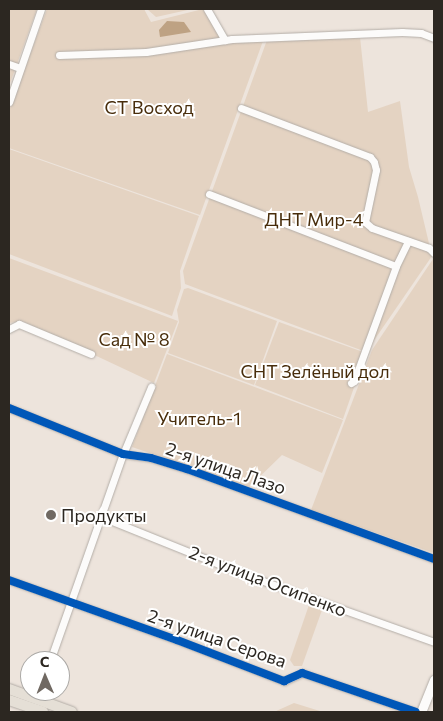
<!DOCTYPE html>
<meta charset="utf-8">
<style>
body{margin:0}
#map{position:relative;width:443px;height:721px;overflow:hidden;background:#ede4dc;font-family:Commissioner,sans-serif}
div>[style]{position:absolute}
.green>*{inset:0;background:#e4d3c2}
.water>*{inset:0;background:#bea283}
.roads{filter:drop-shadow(0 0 1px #b3ada7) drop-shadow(0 0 1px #b3ada7)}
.street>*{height:7px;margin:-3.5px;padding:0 3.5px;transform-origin:3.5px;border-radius:3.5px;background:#fcfbfa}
.secondary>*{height:9px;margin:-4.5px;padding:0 4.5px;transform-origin:4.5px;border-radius:4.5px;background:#fcfbfa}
.primary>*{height:10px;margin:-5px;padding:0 5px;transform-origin:5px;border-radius:5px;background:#e5dfd6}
.cycleway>*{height:8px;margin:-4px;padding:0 4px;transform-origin:4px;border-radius:4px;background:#0057b8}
.dots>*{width:14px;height:14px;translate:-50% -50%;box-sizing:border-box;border:2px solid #fff;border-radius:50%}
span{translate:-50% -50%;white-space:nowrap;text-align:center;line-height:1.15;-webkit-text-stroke:4px #fff;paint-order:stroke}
.park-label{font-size:18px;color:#482d0b}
.street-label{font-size:18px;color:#2c2721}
.poi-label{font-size:18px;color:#2c2721}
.left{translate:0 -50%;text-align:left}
.frame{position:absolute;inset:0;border:10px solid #2c2721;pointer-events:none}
.north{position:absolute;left:20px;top:651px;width:50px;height:50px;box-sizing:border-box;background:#fff;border:1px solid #aba9a6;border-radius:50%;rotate:359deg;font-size:14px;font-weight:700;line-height:20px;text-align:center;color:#2c2721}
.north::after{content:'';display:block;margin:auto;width:18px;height:22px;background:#706962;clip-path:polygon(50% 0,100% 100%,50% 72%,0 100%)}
</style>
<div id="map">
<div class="green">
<i style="clip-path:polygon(9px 9px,37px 9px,9px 86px)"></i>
<i style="clip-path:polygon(47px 9px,144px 9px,151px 22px,203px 9px,223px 43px,263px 41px,200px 215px,9px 148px,9px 111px)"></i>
<i style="clip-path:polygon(147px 9px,192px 9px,156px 17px)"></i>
<i style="clip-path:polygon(360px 37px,368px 112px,400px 101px,409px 167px,418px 197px,432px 256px,366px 352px,185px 284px,183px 271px,267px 40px)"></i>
<i style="clip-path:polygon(9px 149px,199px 216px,180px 271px,181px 288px,172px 316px,9px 254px)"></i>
<i style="clip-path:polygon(9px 258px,178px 321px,154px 383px,22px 321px,9px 323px)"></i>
<i style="clip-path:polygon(433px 259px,434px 260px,434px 553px,311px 510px,372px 350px)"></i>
<i style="clip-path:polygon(188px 288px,277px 321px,254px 385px,168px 353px,179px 322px,177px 310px,184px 289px)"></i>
<i style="clip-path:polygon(279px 322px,366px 353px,343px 419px,255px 385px)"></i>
<i style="clip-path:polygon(167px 354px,343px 420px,322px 473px,282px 455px,249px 487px,132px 447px)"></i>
<i style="clip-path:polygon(312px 601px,321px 604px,322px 610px,302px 666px,294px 666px,290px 660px,310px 602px)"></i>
<i style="clip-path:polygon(294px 703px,323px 712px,274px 712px)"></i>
</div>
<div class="water">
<i style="clip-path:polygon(167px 21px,184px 22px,191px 32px,160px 37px,159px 30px)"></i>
</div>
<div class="roads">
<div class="street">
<i style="left:207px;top:9px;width:36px;rotate:60deg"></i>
<i style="left:59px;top:55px;width:87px;rotate:-2deg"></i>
<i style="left:146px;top:52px;width:87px;rotate:-8.6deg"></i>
<i style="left:232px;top:39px;width:170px;rotate:-2.4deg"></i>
<i style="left:402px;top:32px;width:19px;rotate:3deg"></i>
<i style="left:421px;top:33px;width:14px;rotate:21deg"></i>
<i style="left:9px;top:64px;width:12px;rotate:20deg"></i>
<i style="left:9px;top:102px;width:98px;rotate:-71deg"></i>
<i style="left:241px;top:108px;width:138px;rotate:20.8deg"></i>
<i style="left:370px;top:157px;width:6px;rotate:51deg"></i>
<i style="left:374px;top:162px;width:8px;rotate:76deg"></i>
<i style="left:376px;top:170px;width:53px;rotate:101.9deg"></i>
<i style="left:365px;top:222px;width:9px;rotate:41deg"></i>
<i style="left:372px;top:228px;width:60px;rotate:19.3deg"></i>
<i style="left:429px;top:248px;width:7px;rotate:45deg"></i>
<i style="left:209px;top:194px;width:200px;rotate:21.1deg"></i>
<i style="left:9px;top:329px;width:11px;rotate:-27deg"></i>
<i style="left:19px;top:324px;width:78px;rotate:22.6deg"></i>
<i style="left:351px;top:383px;width:4px;rotate:-34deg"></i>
<i style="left:354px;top:381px;width:122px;rotate:-69.9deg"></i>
<i style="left:396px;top:266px;width:28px;rotate:-64deg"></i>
<i style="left:9px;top:408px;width:123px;rotate:22deg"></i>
<i style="left:123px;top:454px;width:28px;rotate:8deg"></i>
<i style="left:151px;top:458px;width:38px;rotate:17deg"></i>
<i style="left:187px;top:469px;width:263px;rotate:20deg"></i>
<i style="left:102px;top:517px;width:158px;rotate:21.9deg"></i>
<i style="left:249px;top:576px;width:196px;rotate:19.6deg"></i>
<i style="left:9px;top:580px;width:178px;rotate:19.7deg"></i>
<i style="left:177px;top:640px;width:115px;rotate:21deg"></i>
<i style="left:284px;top:681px;width:20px;rotate:-24deg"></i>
<i style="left:302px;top:673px;width:120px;rotate:18.9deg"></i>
<i style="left:50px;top:661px;width:219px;rotate:-70.6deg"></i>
<i style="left:123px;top:454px;width:73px;rotate:-67.3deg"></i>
</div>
<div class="secondary">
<i style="left:421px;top:712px;width:35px;rotate:-68deg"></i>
</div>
<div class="primary">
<i style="left:9px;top:689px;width:67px;rotate:20.1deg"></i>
<i style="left:9px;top:700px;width:36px;rotate:19deg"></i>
</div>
</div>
<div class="cycleway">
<i style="left:9px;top:408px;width:123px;rotate:22deg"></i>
<i style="left:123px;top:454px;width:28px;rotate:8deg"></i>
<i style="left:151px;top:458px;width:38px;rotate:17deg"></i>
<i style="left:187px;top:469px;width:263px;rotate:20deg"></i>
<i style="left:9px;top:580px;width:178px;rotate:19.7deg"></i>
<i style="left:177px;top:640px;width:115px;rotate:21deg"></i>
<i style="left:284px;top:681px;width:20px;rotate:-24deg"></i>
<i style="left:302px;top:673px;width:120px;rotate:18.9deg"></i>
</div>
<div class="dots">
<i style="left:51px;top:515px;background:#706962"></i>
</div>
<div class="park-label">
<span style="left:149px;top:107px">СТ Восход</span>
<span style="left:314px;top:219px">ДНТ Мир-4</span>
<span style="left:134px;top:339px">Сад № 8</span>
<span style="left:315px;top:371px">СНТ Зелёный дол</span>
<span style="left:199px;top:418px">Учитель-1</span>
</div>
<div class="street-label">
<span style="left:226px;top:468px;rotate:19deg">2-я улица Лазо</span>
<span style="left:268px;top:581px;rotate:21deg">2-я улица Осипенко</span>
<span style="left:217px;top:638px;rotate:19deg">2-я улица Серова</span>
</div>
<div class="poi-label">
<span class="left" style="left:61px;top:515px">Продукты</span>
</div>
<div class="frame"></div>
<div class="north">С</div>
</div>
